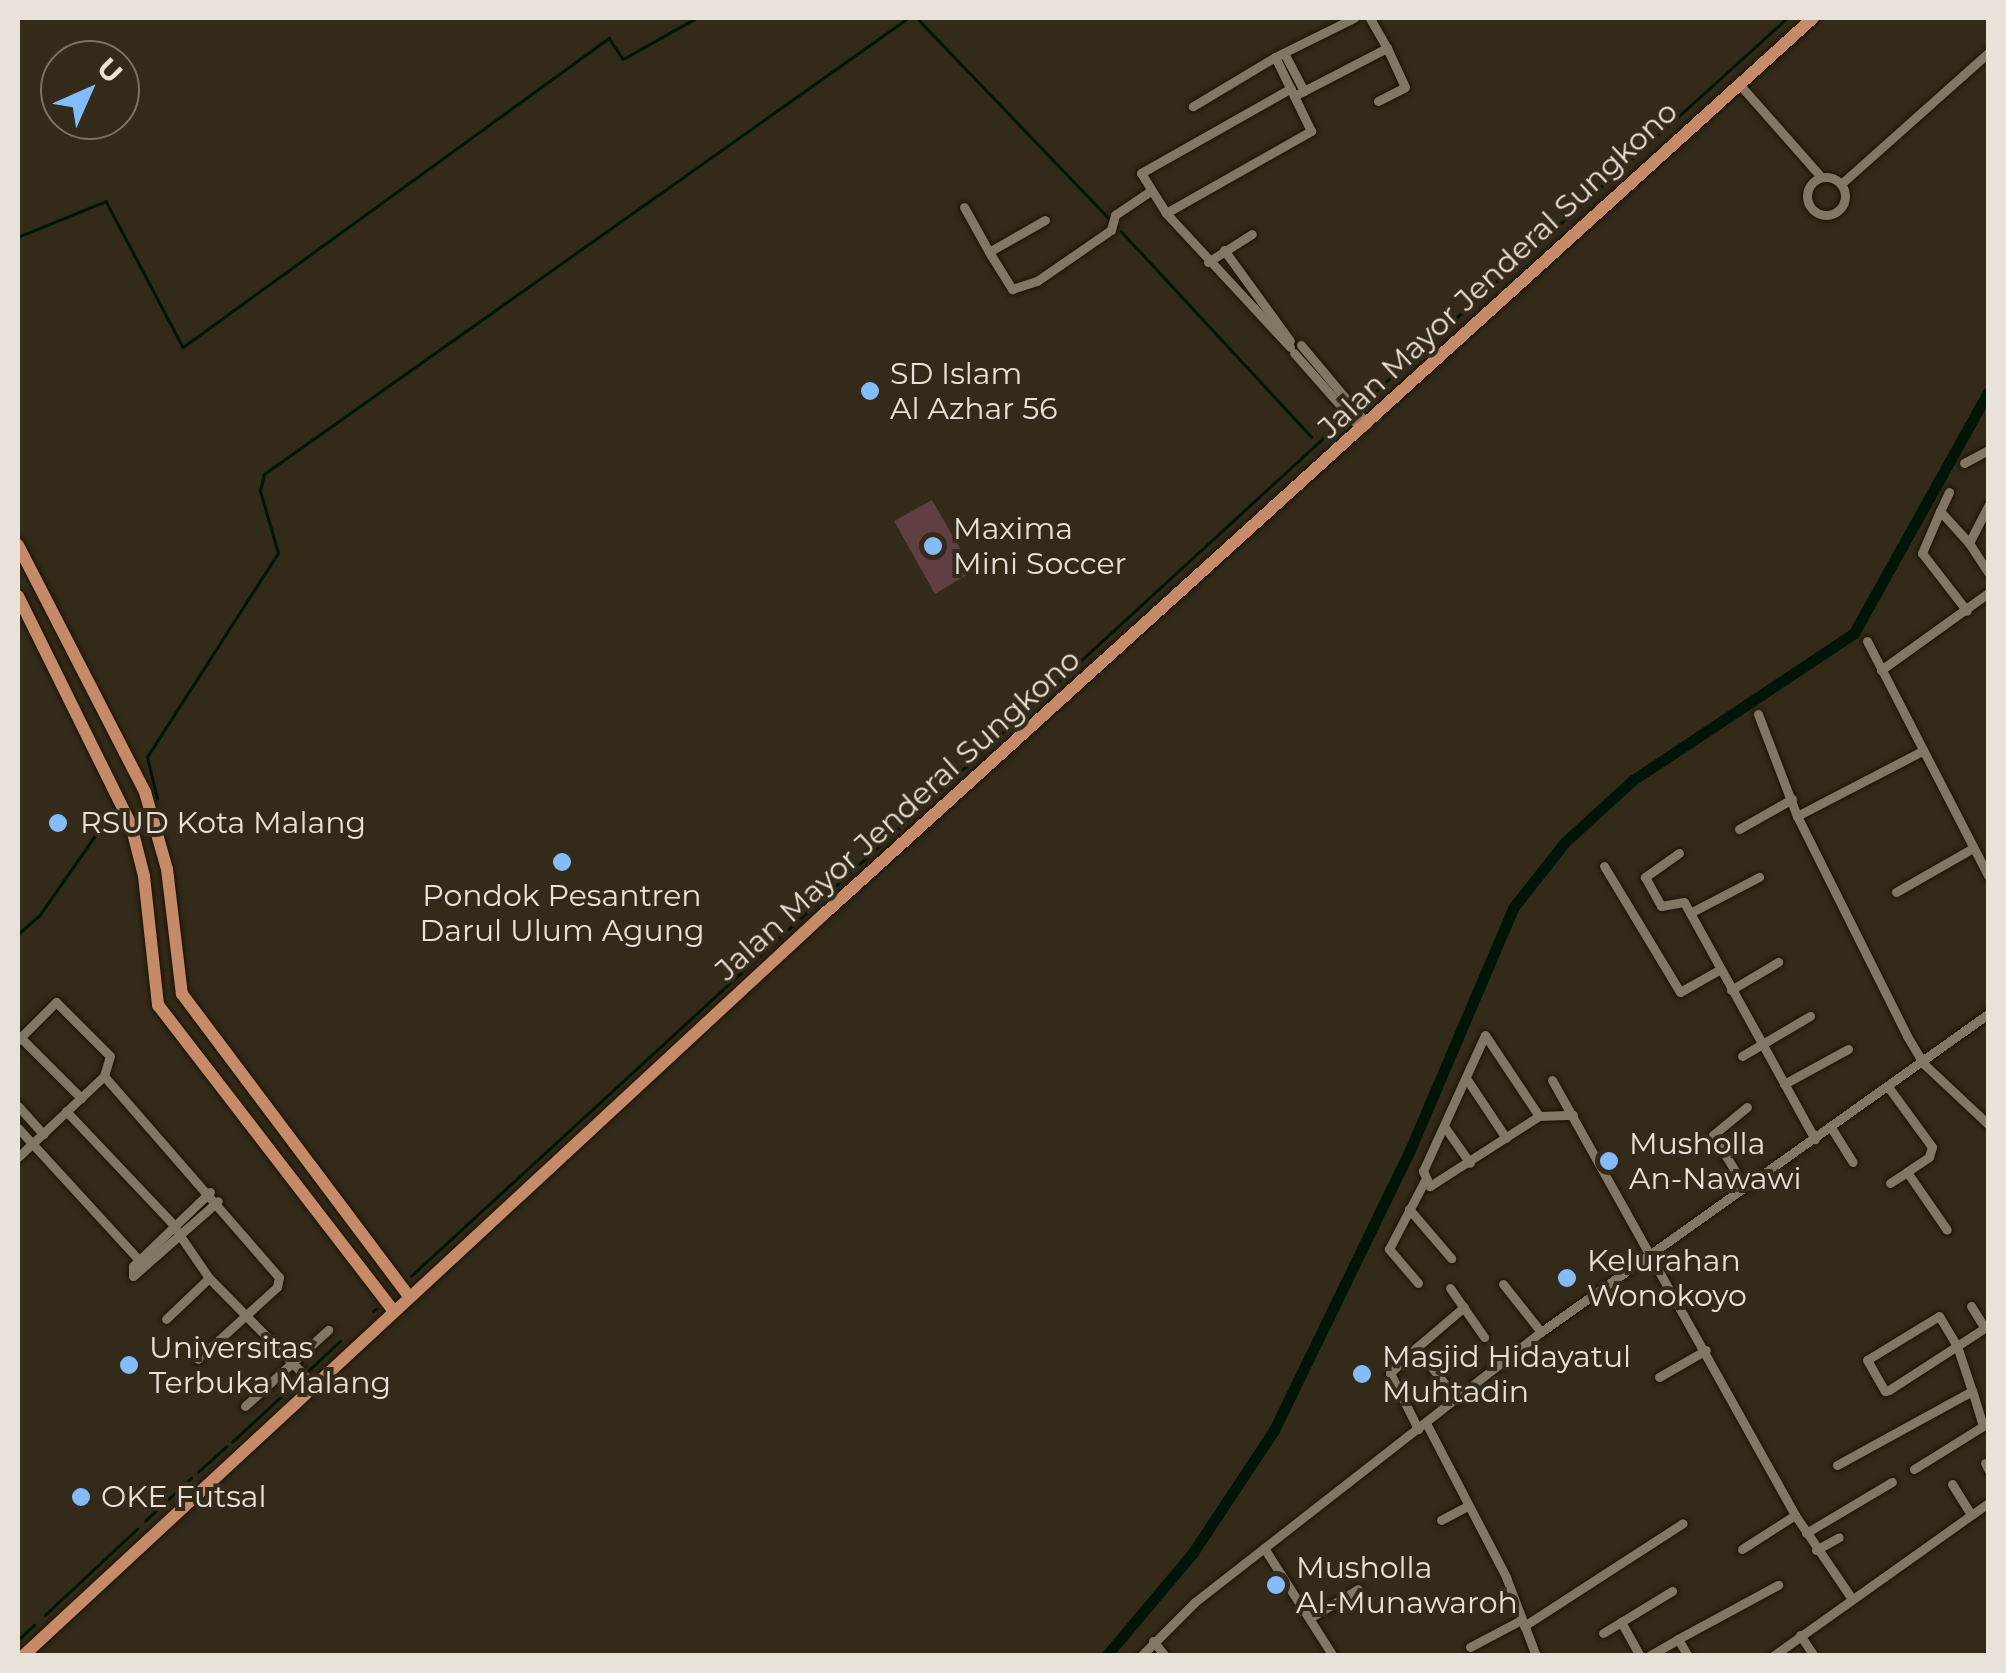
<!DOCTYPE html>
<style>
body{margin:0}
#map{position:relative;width:2006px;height:1673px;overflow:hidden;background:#332a19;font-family:Montserrat,sans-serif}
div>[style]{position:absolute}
.green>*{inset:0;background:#603f42}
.stream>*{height:2.5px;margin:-1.25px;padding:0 1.25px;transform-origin:1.25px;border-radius:1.25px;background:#001505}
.canal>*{height:11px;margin:-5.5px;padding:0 5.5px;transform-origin:5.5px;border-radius:5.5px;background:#001505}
.roads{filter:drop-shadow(0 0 2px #1b1204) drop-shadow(0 0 2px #1b1204)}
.street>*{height:9px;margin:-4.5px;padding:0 4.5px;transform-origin:4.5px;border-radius:4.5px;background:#827764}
.street>.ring{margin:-4.5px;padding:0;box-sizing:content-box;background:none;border:9px solid #827764;border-radius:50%}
.primary>*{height:12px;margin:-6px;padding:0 6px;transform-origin:6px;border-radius:6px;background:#c58b69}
.dots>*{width:28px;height:28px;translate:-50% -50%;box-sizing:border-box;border:5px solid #332a19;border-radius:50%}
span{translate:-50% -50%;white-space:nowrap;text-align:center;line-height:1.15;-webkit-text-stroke:8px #332a19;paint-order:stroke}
.street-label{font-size:30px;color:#e8e2d8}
.poi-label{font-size:30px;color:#e8e2d8}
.left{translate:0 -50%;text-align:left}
.frame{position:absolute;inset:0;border:20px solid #e8e2d8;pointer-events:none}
.north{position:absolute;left:40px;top:40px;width:100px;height:100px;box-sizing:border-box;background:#332a19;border:2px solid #7b7465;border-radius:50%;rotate:45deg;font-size:28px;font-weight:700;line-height:40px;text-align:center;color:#e8e2d8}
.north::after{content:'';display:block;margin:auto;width:35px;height:45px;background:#84bcfb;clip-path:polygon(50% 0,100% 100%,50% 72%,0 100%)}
</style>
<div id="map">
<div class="green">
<i style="clip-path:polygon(932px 500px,973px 571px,935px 594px,894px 521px)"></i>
</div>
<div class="stream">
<i style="left:917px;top:18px;width:276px;rotate:46.2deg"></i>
<i style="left:1121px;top:231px;width:280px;rotate:47.2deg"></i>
<i style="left:18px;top:237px;width:95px;rotate:-22.2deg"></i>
<i style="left:106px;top:201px;width:165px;rotate:62.2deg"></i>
<i style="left:183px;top:347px;width:526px;rotate:-35.96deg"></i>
<i style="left:609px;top:38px;width:25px;rotate:56deg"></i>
<i style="left:623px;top:59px;width:84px;rotate:-29.3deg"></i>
<i style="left:1359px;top:406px;width:578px;rotate:-42.19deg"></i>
<i style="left:157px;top:799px;width:43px;rotate:-103.4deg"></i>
<i style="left:147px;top:757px;width:242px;rotate:-57.3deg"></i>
<i style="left:278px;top:553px;width:65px;rotate:-106.2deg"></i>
<i style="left:260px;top:491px;width:17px;rotate:-77deg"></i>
<i style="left:264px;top:474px;width:789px;rotate:-35.3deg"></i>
<i style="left:18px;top:934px;width:28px;rotate:-41deg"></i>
<i style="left:39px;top:916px;width:133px;rotate:-55.1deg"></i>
<i style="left:411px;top:1276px;width:1268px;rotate:-42.57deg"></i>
<i style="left:373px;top:1311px;width:4px;rotate:-34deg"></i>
<i style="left:308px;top:1371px;width:44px;rotate:-43.2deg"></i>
<i style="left:232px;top:1442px;width:93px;rotate:-42.8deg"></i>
<i style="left:198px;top:1472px;width:38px;rotate:-42deg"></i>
<i style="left:145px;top:1521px;width:63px;rotate:-43.1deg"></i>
<i style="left:45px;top:1615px;width:126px;rotate:-43.1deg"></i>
<i style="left:18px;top:1640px;width:22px;rotate:-43deg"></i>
</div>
<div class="canal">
<i style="left:1106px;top:1656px;width:133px;rotate:-49.9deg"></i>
<i style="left:1192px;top:1554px;width:149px;rotate:-56.5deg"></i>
<i style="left:1274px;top:1430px;width:311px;rotate:-64.1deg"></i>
<i style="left:1410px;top:1150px;width:263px;rotate:-66.9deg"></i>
<i style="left:1513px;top:908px;width:84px;rotate:-51.8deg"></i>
<i style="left:1565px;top:842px;width:92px;rotate:-42.4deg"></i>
<i style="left:1633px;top:780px;width:265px;rotate:-33.6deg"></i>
<i style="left:1854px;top:633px;width:276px;rotate:-60.9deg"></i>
</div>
<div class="roads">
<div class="street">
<i style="left:1284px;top:53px;width:43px;rotate:62.2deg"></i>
<i style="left:1275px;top:57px;width:88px;rotate:-26.3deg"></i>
<i style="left:1740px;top:85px;width:123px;rotate:48.6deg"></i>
<i style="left:1294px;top:96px;width:105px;rotate:-27.3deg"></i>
<i style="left:1387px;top:48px;width:34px;rotate:-120deg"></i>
<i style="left:1378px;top:101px;width:30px;rotate:-27deg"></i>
<i style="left:1405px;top:87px;width:43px;rotate:-114.8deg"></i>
<i class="ring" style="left:1807px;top:177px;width:29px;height:29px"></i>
<i style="left:1841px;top:184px;width:197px;rotate:-41.7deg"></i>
<i style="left:964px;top:207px;width:51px;rotate:60.9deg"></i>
<i style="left:1166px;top:213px;width:167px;rotate:-29.5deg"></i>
<i style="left:1311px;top:131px;width:82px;rotate:-115.9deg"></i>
<i style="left:1275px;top:57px;width:96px;rotate:149.1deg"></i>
<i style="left:1045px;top:220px;width:64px;rotate:150.3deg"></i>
<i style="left:989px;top:252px;width:44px;rotate:58.1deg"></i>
<i style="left:1012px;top:289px;width:26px;rotate:-18deg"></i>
<i style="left:1037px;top:281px;width:90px;rotate:-34.6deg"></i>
<i style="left:1111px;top:230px;width:16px;rotate:-75deg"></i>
<i style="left:1115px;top:215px;width:41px;rotate:-34.1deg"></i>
<i style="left:1224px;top:250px;width:112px;rotate:54deg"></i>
<i style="left:1208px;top:262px;width:52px;rotate:-32.5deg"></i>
<i style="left:1301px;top:345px;width:103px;rotate:50.1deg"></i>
<i style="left:1290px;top:347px;width:183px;rotate:-132.8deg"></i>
<i style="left:1166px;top:213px;width:47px;rotate:-122deg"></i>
<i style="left:1141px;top:173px;width:172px;rotate:-29.5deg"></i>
<i style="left:1294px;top:353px;width:101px;rotate:48.6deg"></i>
<i style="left:1964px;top:463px;width:27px;rotate:-28deg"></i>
<i style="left:1949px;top:492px;width:21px;rotate:115deg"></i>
<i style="left:1940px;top:511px;width:43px;rotate:47.8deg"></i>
<i style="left:1988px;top:506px;width:42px;rotate:117.2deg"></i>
<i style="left:1969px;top:543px;width:35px;rotate:57deg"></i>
<i style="left:1940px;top:511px;width:46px;rotate:113.2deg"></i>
<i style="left:1922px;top:553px;width:73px;rotate:52.2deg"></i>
<i style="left:1867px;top:641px;width:263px;rotate:62.7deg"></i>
<i style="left:1881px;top:670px;width:132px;rotate:-35.7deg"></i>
<i style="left:1758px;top:714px;width:109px;rotate:69.1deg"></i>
<i style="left:1797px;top:816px;width:246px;rotate:63.4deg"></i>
<i style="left:1907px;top:1036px;width:33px;rotate:59deg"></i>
<i style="left:1924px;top:1064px;width:88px;rotate:43.2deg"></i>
<i style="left:1797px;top:816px;width:141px;rotate:-27.5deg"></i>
<i style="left:1739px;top:829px;width:61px;rotate:-29.5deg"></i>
<i style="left:1679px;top:853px;width:42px;rotate:144.8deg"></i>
<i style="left:1645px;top:877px;width:33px;rotate:61deg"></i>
<i style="left:1661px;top:906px;width:23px;rotate:-10deg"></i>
<i style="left:1684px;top:902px;width:271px;rotate:61.1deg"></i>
<i style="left:1604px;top:866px;width:147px;rotate:58.9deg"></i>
<i style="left:1680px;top:992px;width:45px;rotate:-29.4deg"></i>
<i style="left:1896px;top:892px;width:89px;rotate:-29.7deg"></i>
<i style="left:1690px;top:913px;width:78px;rotate:-27.6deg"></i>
<i style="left:1731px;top:990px;width:55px;rotate:-30.8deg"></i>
<i style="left:1485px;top:1035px;width:97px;rotate:56.3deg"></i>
<i style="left:1539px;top:1116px;width:130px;rotate:147.3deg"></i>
<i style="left:1430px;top:1186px;width:17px;rotate:-115deg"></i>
<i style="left:1423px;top:1171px;width:149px;rotate:-65.5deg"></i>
<i style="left:19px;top:1036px;width:88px;rotate:45deg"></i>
<i style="left:18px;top:1040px;width:54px;rotate:-45deg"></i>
<i style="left:56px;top:1002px;width:76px;rotate:45deg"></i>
<i style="left:110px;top:1056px;width:21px;rotate:107deg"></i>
<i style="left:104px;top:1076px;width:118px;rotate:136.7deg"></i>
<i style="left:1742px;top:1056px;width:79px;rotate:-30.5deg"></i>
<i style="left:104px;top:1076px;width:267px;rotate:49deg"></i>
<i style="left:279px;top:1277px;width:10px;rotate:101deg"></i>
<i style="left:277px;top:1287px;width:107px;rotate:137.7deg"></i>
<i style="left:1466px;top:1078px;width:72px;rotate:56.3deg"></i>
<i style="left:1552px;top:1080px;width:498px;rotate:60.8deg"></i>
<i style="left:1795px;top:1515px;width:102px;rotate:55.8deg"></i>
<i style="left:1784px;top:1084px;width:73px;rotate:-28.7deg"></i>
<i style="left:1889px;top:1088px;width:73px;rotate:53.9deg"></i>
<i style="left:1932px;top:1147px;width:10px;rotate:107deg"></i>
<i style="left:1929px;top:1157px;width:27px;rotate:146deg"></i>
<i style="left:1907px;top:1172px;width:70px;rotate:55.4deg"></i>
<i style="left:18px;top:1106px;width:38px;rotate:48deg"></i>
<i style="left:66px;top:1111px;width:151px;rotate:46.6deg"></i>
<i style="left:170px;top:1221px;width:69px;rotate:55.6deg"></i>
<i style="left:209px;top:1278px;width:150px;rotate:45.5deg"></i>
<i style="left:1539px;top:1116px;width:34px;rotate:-2deg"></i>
<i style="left:1444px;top:1126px;width:45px;rotate:54.9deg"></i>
<i style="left:18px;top:1128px;width:179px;rotate:47.5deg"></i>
<i style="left:1832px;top:1129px;width:39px;rotate:58deg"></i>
<i style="left:1890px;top:1183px;width:20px;rotate:-33deg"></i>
<i style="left:1745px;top:1187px;width:61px;rotate:-121.6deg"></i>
<i style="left:1713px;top:1135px;width:44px;rotate:-39.5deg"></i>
<i style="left:210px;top:1192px;width:107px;rotate:136.1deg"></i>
<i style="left:133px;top:1266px;width:10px;rotate:90deg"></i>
<i style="left:133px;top:1276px;width:113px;rotate:-41.4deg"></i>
<i style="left:1409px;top:1209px;width:65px;rotate:49.4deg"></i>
<i style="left:1418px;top:1283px;width:45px;rotate:-130.5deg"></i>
<i style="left:1389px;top:1249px;width:76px;rotate:-62.4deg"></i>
<i style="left:1503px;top:1284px;width:61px;rotate:51.6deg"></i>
<i style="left:1450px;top:1288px;width:60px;rotate:55.2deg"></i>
<i style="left:1971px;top:1306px;width:26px;rotate:58deg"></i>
<i style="left:166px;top:1319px;width:59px;rotate:-43.6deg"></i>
<i style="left:1416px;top:1348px;width:36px;rotate:136deg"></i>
<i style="left:1390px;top:1373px;width:63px;rotate:63.4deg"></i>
<i style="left:1659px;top:1377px;width:54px;rotate:-29.9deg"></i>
<i style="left:1458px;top:1400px;width:67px;rotate:-128.9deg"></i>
<i style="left:1416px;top:1348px;width:63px;rotate:-40.5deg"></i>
<i style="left:245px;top:1406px;width:113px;rotate:-42.5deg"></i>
<i style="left:1426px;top:1423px;width:174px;rotate:62.5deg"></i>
<i style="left:1506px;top:1577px;width:85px;rotate:69.2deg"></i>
<i style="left:1985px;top:1463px;width:7px;rotate:63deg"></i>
<i style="left:1837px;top:1465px;width:154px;rotate:-28.7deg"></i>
<i style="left:1972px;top:1391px;width:47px;rotate:-108.4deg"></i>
<i style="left:1957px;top:1346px;width:35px;rotate:-121deg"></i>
<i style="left:1939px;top:1316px;width:84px;rotate:148.6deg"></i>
<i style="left:1867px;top:1360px;width:36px;rotate:60deg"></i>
<i style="left:1885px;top:1391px;width:4px;rotate:-14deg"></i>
<i style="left:1889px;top:1390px;width:81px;rotate:-32.9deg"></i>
<i style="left:1957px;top:1346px;width:33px;rotate:-33deg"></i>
<i style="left:1985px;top:1328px;width:4px;rotate:-34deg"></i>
<i style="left:1914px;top:1469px;width:81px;rotate:-31.9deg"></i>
<i style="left:1983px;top:1426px;width:37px;rotate:-107deg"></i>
<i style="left:1952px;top:1484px;width:36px;rotate:58deg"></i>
<i style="left:1441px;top:1520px;width:30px;rotate:-28deg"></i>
<i style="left:1806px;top:1533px;width:100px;rotate:-30.7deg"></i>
<i style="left:1264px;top:1548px;width:128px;rotate:57.4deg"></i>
<i style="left:1742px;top:1549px;width:63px;rotate:-32.7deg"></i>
<i style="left:1816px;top:1550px;width:26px;rotate:-29deg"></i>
<i style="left:1310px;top:1618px;width:56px;rotate:-31.1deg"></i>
<i style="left:1524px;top:1626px;width:189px;rotate:-32.9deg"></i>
<i style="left:1603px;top:1633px;width:21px;rotate:-31deg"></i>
<i style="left:1800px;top:1635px;width:25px;rotate:56deg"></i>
<i style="left:1678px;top:1639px;width:114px;rotate:-28.4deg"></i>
<i style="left:1153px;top:1641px;width:19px;rotate:51deg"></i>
<i style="left:1470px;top:1647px;width:58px;rotate:-27.9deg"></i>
<i style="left:1141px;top:1656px;width:76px;rotate:-45deg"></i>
<i style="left:1195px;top:1602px;width:439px;rotate:-38deg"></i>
<i style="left:1541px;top:1332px;width:549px;rotate:-35.43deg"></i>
<i style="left:1640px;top:1656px;width:39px;rotate:-119deg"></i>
<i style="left:1621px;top:1622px;width:60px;rotate:-31.3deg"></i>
<i style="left:1649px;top:1656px;width:34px;rotate:-30deg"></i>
<i style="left:1678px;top:1639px;width:20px;rotate:60deg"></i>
<i style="left:1773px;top:1656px;width:264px;rotate:-35.4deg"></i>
</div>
<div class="primary">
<i style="left:18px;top:545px;width:278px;rotate:62.8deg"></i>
<i style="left:145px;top:792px;width:80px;rotate:74.1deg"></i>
<i style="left:167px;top:869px;width:126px;rotate:83.2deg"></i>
<i style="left:182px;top:994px;width:378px;rotate:53.1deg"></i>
<i style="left:18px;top:596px;width:255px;rotate:63.7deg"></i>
<i style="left:131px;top:825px;width:53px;rotate:75.7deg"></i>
<i style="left:144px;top:876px;width:130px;rotate:83.8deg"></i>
<i style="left:158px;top:1005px;width:386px;rotate:52.4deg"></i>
<i style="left:23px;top:1656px;width:1090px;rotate:-42.81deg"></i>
<i style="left:823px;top:915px;width:1336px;rotate:-42.18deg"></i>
</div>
</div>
<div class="dots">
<i style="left:870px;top:391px;background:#84bcfb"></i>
<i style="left:933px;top:546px;background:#84bcfb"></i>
<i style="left:58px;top:823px;background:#84bcfb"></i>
<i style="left:562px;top:862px;background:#84bcfb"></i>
<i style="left:1609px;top:1161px;background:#84bcfb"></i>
<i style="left:1567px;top:1278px;background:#84bcfb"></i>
<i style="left:129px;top:1365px;background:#84bcfb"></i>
<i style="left:1362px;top:1374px;background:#84bcfb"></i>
<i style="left:81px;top:1497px;background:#84bcfb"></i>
<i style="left:1276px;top:1585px;background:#84bcfb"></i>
</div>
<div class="street-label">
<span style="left:1498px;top:270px;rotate:-43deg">Jalan Mayor Jenderal Sungkono</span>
<span style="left:898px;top:815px;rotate:-42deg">Jalan Mayor Jenderal Sungkono</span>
</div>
<div class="poi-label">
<span class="left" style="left:890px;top:391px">SD Islam<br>Al Azhar 56</span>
<span class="left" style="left:953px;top:546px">Maxima<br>Mini Soccer</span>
<span class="left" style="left:80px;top:823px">RSUD Kota Malang</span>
<span style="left:562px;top:913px">Pondok Pesantren<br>Darul Ulum Agung</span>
<span class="left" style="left:1629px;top:1161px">Musholla<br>An-Nawawi</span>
<span class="left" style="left:1587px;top:1278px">Kelurahan<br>Wonokoyo</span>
<span class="left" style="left:149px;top:1365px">Universitas<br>Terbuka Malang</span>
<span class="left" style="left:1382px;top:1374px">Masjid Hidayatul<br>Muhtadin</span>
<span class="left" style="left:101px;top:1497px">OKE Futsal</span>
<span class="left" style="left:1296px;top:1585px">Musholla<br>Al-Munawaroh</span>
</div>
<div class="frame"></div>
<div class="north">U</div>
</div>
